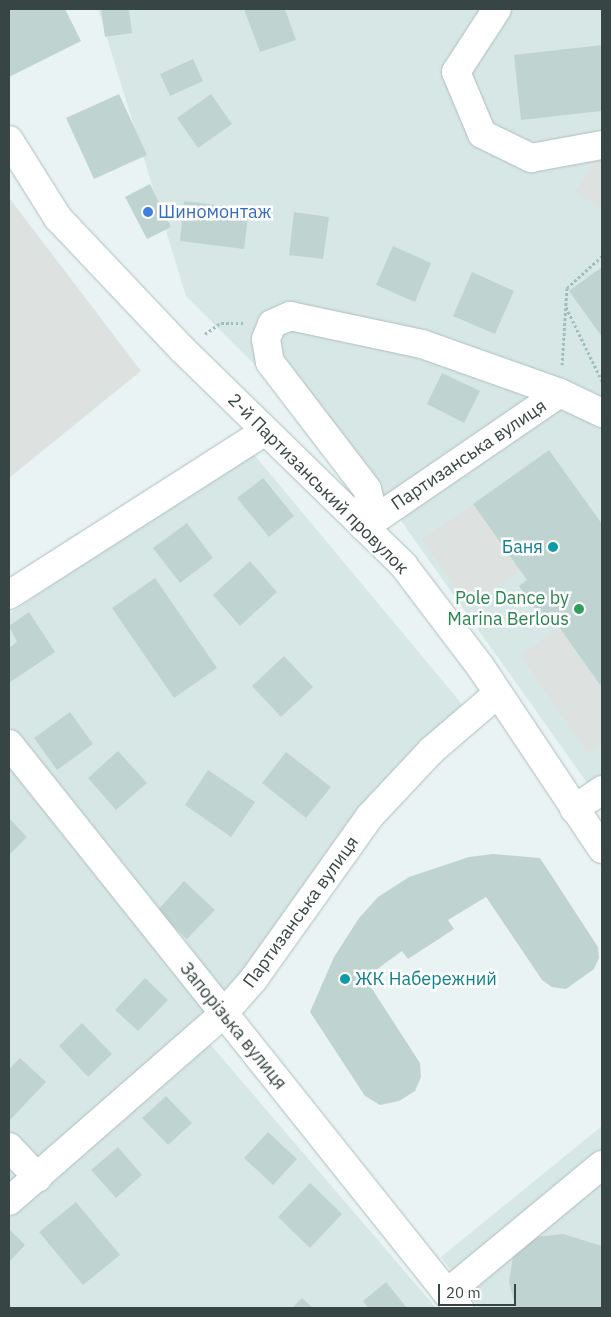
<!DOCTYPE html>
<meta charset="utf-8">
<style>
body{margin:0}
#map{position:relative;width:611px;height:1317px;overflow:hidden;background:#e9f3f3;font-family:"IBM Plex Sans",sans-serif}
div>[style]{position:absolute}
.residential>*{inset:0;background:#d7e7e6}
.parking>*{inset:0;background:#dde2e1}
.building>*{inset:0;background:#bfd4d1}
.path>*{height:3px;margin-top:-1.5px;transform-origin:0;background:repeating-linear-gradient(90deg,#9ebfbb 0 2.5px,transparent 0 5px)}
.roads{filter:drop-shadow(0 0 1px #acbebc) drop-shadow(0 0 1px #acbebc)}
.minor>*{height:28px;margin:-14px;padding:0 14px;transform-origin:14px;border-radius:14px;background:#fff}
.dots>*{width:14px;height:14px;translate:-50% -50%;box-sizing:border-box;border:2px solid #fff;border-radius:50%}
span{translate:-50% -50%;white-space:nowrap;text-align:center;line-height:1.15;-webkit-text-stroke:5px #fff;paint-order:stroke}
.shop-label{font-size:18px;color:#366cbe}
.left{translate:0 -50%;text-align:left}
.street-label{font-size:18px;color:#374644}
.culture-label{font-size:18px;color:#0d838f}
.right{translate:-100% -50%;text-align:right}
.leisure-label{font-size:18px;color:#27864d}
.frame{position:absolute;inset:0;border:10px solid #374644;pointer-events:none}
.scale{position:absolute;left:438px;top:1284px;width:78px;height:22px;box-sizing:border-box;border:2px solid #374644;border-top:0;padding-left:6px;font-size:15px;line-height:18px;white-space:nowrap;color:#374644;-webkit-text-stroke:4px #fff;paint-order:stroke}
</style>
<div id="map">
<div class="residential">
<i style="clip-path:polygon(98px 9px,602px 9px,602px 804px,377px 487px,186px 296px)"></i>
<i style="clip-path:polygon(251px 451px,471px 715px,370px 824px,271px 973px,210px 1044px,436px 1308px,9px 1308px,9px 614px)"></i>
<i style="clip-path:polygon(602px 1126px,602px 1308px,479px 1308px,441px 1257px)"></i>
</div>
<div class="parking">
<i style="clip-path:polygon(602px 149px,602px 205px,600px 208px,575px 192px)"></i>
<i style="clip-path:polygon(10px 199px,141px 371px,9px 478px,9px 200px)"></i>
<i style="clip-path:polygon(473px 504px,520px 570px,470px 608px,422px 539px)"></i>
<i style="clip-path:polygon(559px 627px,599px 685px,602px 683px,602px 742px,587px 753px,521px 655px)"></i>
</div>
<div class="building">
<i style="clip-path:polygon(9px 9px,65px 9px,81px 41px,9px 77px)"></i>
<i style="clip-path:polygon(101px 9px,129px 9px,132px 33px,105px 37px)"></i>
<i style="clip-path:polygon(244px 9px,285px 9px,296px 40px,260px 52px)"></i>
<i style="clip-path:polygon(602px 45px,602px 111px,521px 120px,514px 55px)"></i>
<i style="clip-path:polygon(193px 59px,203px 81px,170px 96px,160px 74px)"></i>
<i style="clip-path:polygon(119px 94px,147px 155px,94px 179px,66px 118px)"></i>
<i style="clip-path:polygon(211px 94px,232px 124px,198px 148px,177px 118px)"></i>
<i style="clip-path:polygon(150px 184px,171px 227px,147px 239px,125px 197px)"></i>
<i style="clip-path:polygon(184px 201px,249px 209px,244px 249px,180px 241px)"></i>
<i style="clip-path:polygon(294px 212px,329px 217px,323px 259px,289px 255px)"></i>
<i style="clip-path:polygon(393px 246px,431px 263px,415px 302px,376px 285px)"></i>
<i style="clip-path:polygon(602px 267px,602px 337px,569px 291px)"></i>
<i style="clip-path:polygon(472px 272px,514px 291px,495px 334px,453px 316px)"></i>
<i style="clip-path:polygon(442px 373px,480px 391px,464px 423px,427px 404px)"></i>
<i style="clip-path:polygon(549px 450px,602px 524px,602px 683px,600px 685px,552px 617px,545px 622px,519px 586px,527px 580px,473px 504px)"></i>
<i style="clip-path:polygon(263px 478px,294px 516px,269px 537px,237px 498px)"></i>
<i style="clip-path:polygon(187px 523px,213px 558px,180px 583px,153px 548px)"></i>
<i style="clip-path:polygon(250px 561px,277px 592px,240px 626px,213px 595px)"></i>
<i style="clip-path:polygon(155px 578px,217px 668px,174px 698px,112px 608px)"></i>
<i style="clip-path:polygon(29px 612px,55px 652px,9px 683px,9px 648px,17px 642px,9px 626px)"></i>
<i style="clip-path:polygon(284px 656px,313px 687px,281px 717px,252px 686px)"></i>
<i style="clip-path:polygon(70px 712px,93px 744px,57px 770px,34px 738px)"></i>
<i style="clip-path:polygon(118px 751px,147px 783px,116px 810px,88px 778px)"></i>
<i style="clip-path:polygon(286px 752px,331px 787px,306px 818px,262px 783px)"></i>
<i style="clip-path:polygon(208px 770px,255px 802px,231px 837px,185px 805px)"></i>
<i style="clip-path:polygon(9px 818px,27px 837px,9px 855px)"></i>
<i style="clip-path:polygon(493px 854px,540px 858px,598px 947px,599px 958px,594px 969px,566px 989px,552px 987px,542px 980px,486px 897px,448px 920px,454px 929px,408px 959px,402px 951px,365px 978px,420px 1063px,421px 1077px,415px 1091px,399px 1101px,380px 1105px,365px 1096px,310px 1012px,334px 957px,359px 918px,378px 897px,409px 877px,469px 857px)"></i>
<i style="clip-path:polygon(184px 881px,215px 910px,187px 939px,157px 911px)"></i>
<i style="clip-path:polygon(145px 978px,168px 1000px,138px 1031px,115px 1010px)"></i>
<i style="clip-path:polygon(82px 1023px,112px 1054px,88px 1077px,59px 1046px)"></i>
<i style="clip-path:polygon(20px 1058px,46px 1082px,10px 1120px,9px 1069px)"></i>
<i style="clip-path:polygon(166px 1096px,192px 1123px,168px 1145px,142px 1118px)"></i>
<i style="clip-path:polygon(268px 1132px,297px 1159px,273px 1185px,244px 1158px)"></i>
<i style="clip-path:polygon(118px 1147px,142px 1175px,116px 1198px,91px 1170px)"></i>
<i style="clip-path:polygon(310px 1183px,342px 1214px,310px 1248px,278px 1217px)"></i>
<i style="clip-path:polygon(76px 1202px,120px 1255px,83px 1285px,39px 1232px)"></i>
<i style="clip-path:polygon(9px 1229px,25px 1245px,9px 1262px)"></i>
<i style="clip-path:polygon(563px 1234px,602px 1246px,602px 1308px,516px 1308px,509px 1282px,513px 1256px,536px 1237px)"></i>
<i style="clip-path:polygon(386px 1282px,407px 1308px,368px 1308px,363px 1301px)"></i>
<i style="clip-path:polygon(302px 1298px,313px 1308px,292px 1308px)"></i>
</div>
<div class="path">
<i style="left:566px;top:307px;width:82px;rotate:64.1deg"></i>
<i style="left:205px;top:334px;width:19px;rotate:-35deg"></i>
<i style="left:221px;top:323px;width:22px"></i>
<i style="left:562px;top:365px;width:77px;rotate:-86.3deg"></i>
<i style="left:567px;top:288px;width:47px;rotate:-42.4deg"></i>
</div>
<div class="roads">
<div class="minor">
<i style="left:497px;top:9px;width:75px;rotate:123.1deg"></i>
<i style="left:456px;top:72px;width:67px;rotate:67.2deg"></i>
<i style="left:482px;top:134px;width:55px;rotate:26.1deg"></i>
<i style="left:531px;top:158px;width:72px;rotate:-10.4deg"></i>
<i style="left:9px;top:140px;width:92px;rotate:57.9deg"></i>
<i style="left:58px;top:218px;width:180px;rotate:46.6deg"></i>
<i style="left:182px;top:349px;width:310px;rotate:44.3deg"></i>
<i style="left:404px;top:566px;width:126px;rotate:52.8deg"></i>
<i style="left:480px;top:666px;width:220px;rotate:56.3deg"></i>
<i style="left:364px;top:527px;width:23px;rotate:-72deg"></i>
<i style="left:371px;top:505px;width:16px;rotate:-104deg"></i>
<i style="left:367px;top:489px;width:160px;rotate:-127.4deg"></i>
<i style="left:270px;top:362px;width:23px;rotate:-100deg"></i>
<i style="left:266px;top:339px;width:16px;rotate:-68deg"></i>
<i style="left:272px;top:324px;width:20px;rotate:-24deg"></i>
<i style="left:290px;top:316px;width:135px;rotate:12deg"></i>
<i style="left:422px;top:344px;width:146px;rotate:19.5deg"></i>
<i style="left:364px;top:527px;width:237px;rotate:-34.4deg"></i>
<i style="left:560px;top:393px;width:47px;rotate:25.5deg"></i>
<i style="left:9px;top:595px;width:303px;rotate:-32.6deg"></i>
<i style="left:9px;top:744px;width:722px;rotate:51.41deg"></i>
<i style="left:574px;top:809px;width:34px;rotate:-34deg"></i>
<i style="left:9px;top:1147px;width:42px;rotate:46.9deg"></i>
<i style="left:9px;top:1201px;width:284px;rotate:-41.1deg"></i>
<i style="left:223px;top:1014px;width:45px;rotate:-48.6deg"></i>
<i style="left:253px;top:980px;width:201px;rotate:-54.5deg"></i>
<i style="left:370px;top:816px;width:91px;rotate:-46.8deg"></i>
<i style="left:432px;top:750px;width:86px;rotate:-40.7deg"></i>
<i style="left:447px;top:1293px;width:201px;rotate:-39.6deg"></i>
</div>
</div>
<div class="dots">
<i style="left:148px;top:212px;background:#3f7fe0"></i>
<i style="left:553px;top:547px;background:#0f9aa8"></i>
<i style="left:579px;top:609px;background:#2e9e5b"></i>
<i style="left:345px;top:979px;background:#0f9aa8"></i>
</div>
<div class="shop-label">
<span class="left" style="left:158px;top:212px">Шиномонтаж</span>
</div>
<div class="street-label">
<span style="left:469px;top:455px;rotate:-34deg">Партизанська вулиця</span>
<span style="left:318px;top:484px;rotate:45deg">2-й Партизанський провулок</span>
<span style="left:301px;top:912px;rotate:-54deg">Партизанська вулиця</span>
<span style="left:233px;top:1026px;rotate:51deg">Запорізька вулиця</span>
</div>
<div class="culture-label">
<span class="right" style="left:543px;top:547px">Баня</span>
<span class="left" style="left:355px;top:979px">ЖК Набережний</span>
</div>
<div class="leisure-label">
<span class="right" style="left:569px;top:609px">Pole Dance by<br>Marina Berlous</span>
</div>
<div class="frame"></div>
<div class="scale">20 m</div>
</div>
